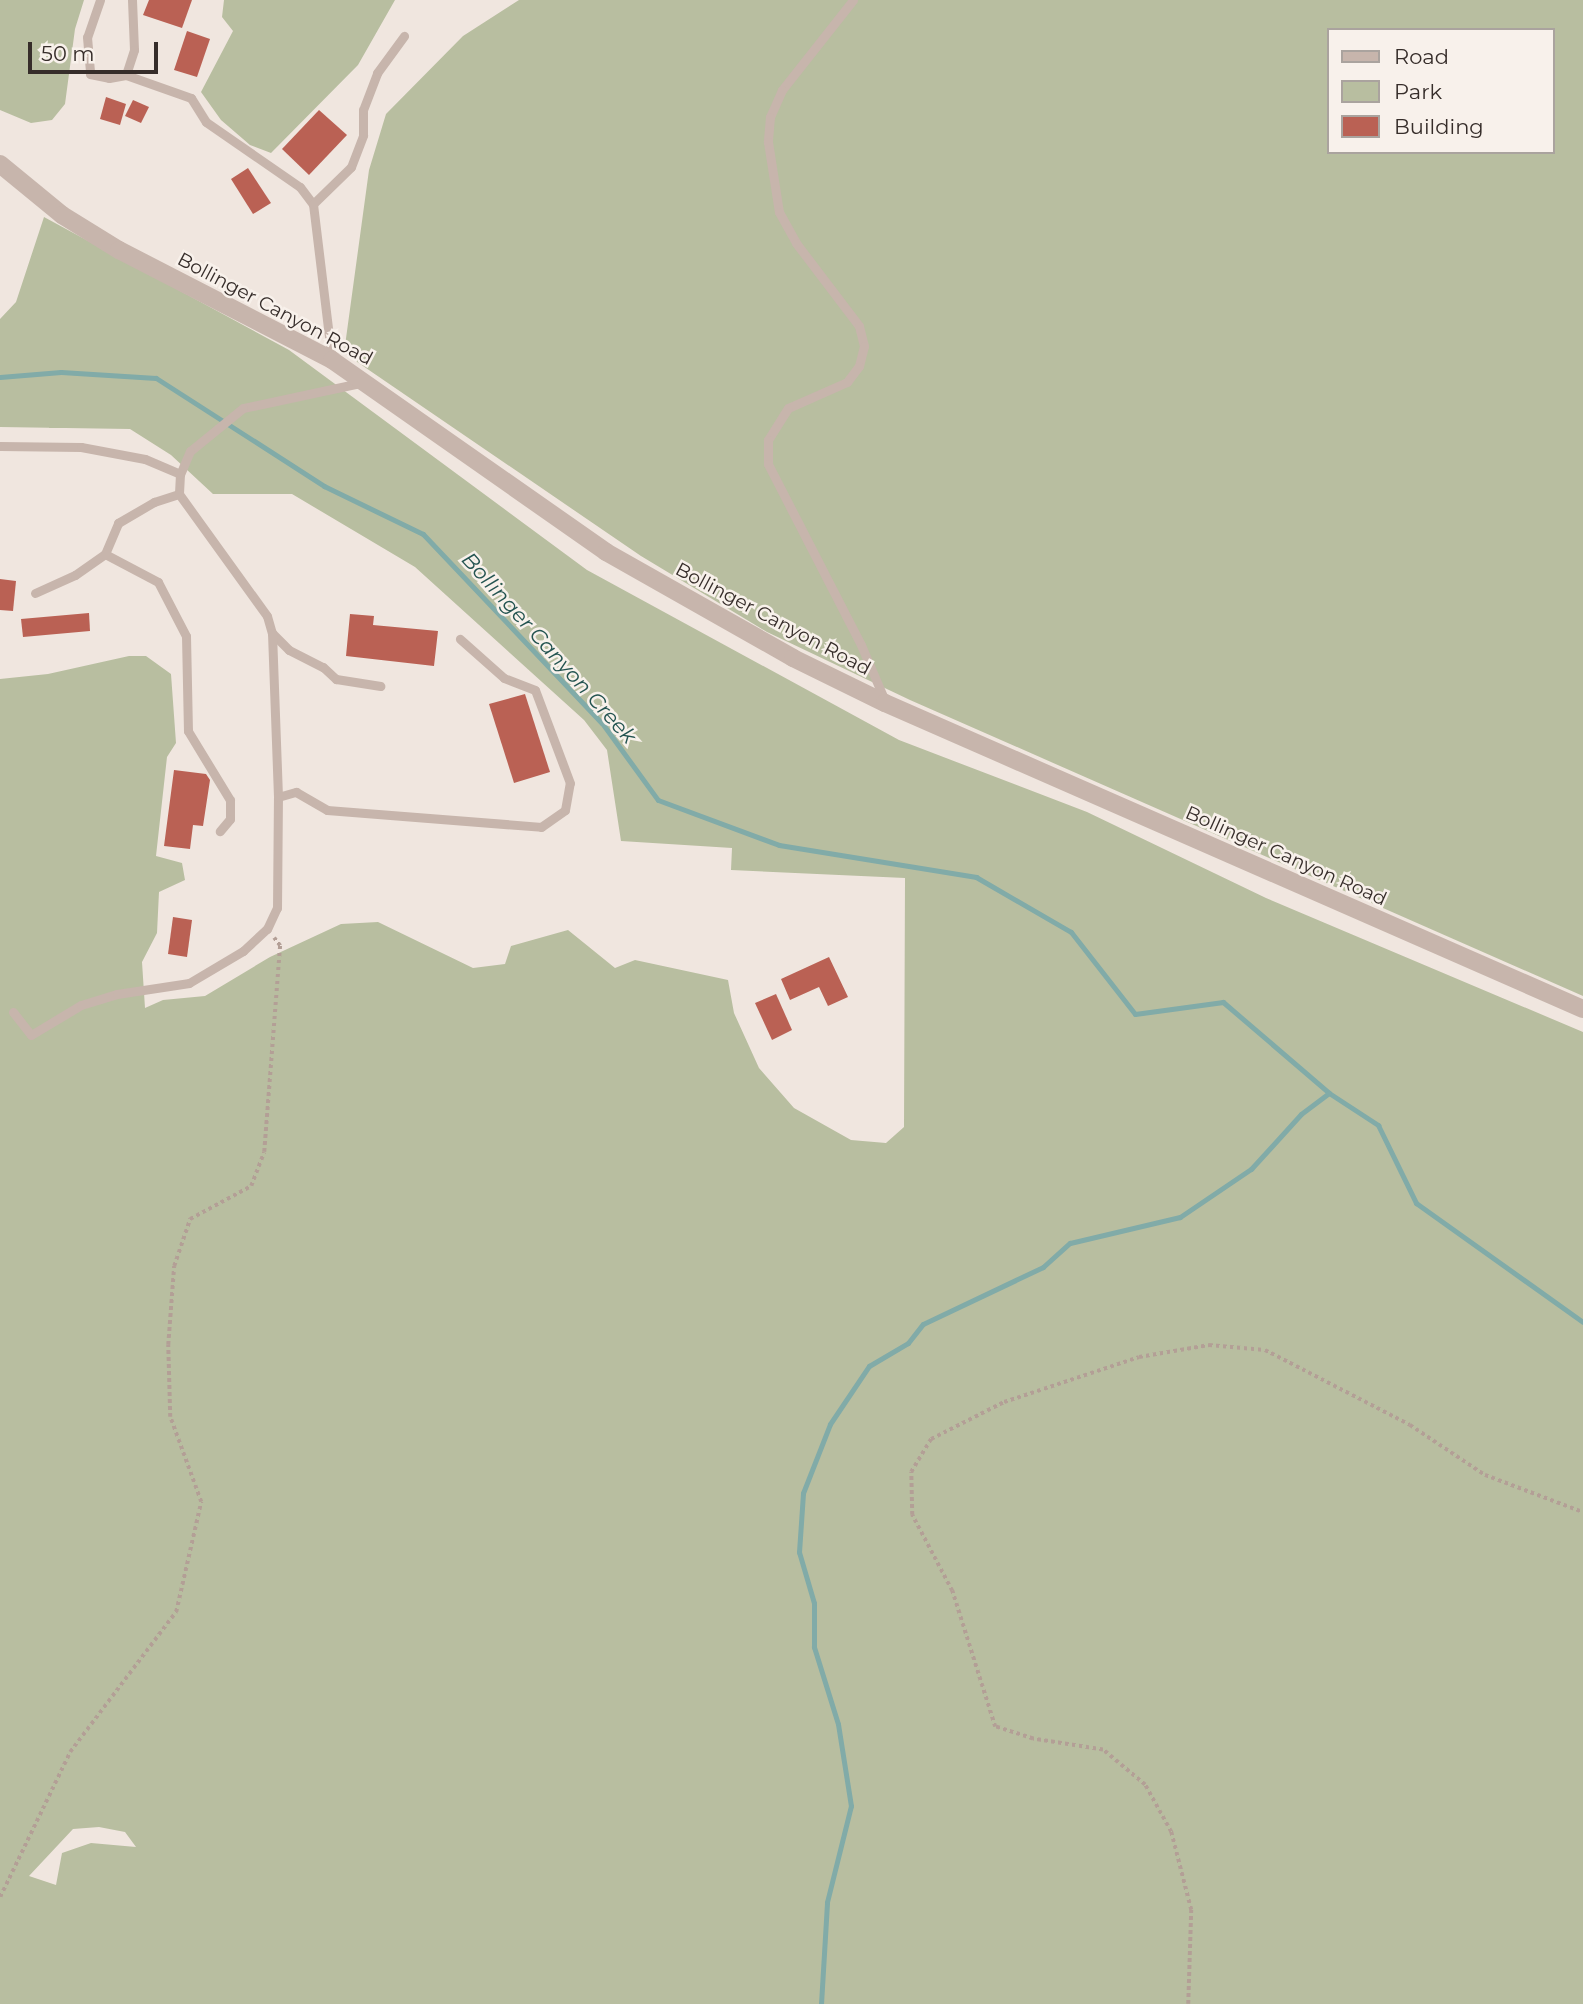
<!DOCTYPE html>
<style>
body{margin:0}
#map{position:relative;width:1583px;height:2004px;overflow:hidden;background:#f0e6df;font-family:Montserrat,sans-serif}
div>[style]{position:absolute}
.green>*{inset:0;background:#b8bea0}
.stream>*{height:5px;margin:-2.5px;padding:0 2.5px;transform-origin:2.5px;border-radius:2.5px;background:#81aba8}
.building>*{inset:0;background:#ba6154}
.path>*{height:3.5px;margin-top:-1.75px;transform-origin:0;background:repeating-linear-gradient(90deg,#b39f96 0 3.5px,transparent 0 7px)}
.lane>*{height:9px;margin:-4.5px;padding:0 4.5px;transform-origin:4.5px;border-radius:4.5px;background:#c7b5ac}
.street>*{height:18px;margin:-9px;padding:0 9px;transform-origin:9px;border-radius:9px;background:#c7b5ac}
span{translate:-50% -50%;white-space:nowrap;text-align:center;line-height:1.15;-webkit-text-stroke:5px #f8f1eb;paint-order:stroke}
.street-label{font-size:19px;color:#362d2a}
.water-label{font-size:21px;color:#245451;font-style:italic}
.legend{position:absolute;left:1327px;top:28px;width:228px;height:126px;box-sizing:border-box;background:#f8f1eb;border:2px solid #aaa39e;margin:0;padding:9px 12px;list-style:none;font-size:21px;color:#362d2a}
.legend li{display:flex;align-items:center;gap:14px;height:35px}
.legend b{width:35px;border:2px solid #aaa39e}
.scale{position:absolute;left:28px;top:42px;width:130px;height:32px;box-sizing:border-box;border:4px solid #362d2a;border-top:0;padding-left:9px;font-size:21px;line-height:24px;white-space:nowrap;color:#362d2a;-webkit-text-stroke:5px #f8f1eb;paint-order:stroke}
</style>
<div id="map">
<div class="green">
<i style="clip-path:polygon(0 0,84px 0,75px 29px,65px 104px,52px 120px,31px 123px,0 110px)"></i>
<i style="clip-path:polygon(224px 0,395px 0,358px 65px,271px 153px,250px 145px,221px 120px,201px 92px,233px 31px,222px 17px)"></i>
<i style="clip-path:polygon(evenodd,519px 0,1583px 0,1583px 996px,910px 700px,767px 632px,641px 556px,344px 353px,369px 170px,386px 114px,463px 36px,519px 0,1329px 30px,1553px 30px,1553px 152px,1329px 152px,1329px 30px)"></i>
<i style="clip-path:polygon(evenodd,44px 217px,289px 350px,587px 570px,899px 740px,1087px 812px,1266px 898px,1583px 1032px,1583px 2004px,0 2004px,0 679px,48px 674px,129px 656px,146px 656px,171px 674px,176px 743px,167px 757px,156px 856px,182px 863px,185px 880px,159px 892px,157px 933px,142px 962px,145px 1008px,163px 1000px,205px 996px,270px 957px,341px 924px,378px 922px,473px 968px,505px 964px,511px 946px,568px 930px,615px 968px,635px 960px,728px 980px,734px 1013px,759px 1068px,794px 1108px,851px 1140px,886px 1143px,904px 1127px,905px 878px,731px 870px,732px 848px,621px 841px,607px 750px,584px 720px,415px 567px,292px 494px,213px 494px,171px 455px,130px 429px,0 427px,0 319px,16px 302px,44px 217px,99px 1827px,125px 1832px,136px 1847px,91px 1843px,62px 1853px,56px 1885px,29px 1876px,73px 1829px,99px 1827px)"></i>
</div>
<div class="stream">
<i style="left:0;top:377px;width:61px;rotate:-4.7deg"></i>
<i style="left:61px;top:372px;width:95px;rotate:3.6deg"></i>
<i style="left:156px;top:378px;width:200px;rotate:32.7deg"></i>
<i style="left:324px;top:486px;width:110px;rotate:25.9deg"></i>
<i style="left:423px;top:534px;width:260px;rotate:46.6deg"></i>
<i style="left:602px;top:723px;width:95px;rotate:54deg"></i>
<i style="left:658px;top:800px;width:129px;rotate:20.4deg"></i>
<i style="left:779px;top:845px;width:200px;rotate:9.2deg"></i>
<i style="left:976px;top:877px;width:110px;rotate:30.1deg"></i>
<i style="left:1071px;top:932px;width:104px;rotate:52deg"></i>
<i style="left:1135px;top:1014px;width:89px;rotate:-7.8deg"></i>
<i style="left:1223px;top:1002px;width:140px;rotate:40.6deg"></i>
<i style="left:1329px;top:1093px;width:59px;rotate:33.1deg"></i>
<i style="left:1378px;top:1125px;width:87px;rotate:64deg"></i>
<i style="left:1416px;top:1203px;width:205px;rotate:35.5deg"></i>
<i style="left:821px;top:2004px;width:102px;rotate:-86.6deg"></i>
<i style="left:827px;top:1902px;width:99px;rotate:-76deg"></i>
<i style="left:851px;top:1806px;width:83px;rotate:-99deg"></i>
<i style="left:838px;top:1724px;width:81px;rotate:-107.3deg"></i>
<i style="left:814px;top:1647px;width:44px;rotate:-90deg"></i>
<i style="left:814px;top:1603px;width:53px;rotate:-106.4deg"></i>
<i style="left:799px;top:1552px;width:59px;rotate:-86.1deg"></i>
<i style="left:803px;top:1493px;width:74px;rotate:-68.6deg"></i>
<i style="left:830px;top:1424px;width:70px;rotate:-56.1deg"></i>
<i style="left:869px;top:1366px;width:45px;rotate:-30.5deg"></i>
<i style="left:908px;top:1343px;width:24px;rotate:-52deg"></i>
<i style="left:923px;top:1324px;width:133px;rotate:-25.4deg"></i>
<i style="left:1043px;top:1267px;width:36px;rotate:-42deg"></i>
<i style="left:1070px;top:1243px;width:113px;rotate:-13.3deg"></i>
<i style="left:1180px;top:1217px;width:86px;rotate:-34.1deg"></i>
<i style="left:1251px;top:1169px;width:74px;rotate:-47.7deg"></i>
<i style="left:1301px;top:1114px;width:35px;rotate:-37deg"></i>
</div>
<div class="building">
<i style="clip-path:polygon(149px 0,192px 0,182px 28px,143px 15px)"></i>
<i style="clip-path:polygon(187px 31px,210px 39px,197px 77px,174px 70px)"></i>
<i style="clip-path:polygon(106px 97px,126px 104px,120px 125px,100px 119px)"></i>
<i style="clip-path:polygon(133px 100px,149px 107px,141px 123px,125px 116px)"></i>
<i style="clip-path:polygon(319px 110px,347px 135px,309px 175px,282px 149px)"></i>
<i style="clip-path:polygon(248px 168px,271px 203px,253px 214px,231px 179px)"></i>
<i style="clip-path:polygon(0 579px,16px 581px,13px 611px,0 610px)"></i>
<i style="clip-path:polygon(89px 613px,90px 631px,23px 637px,21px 619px)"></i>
<i style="clip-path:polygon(350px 614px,374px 616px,373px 625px,438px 631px,434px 666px,346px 656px)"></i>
<i style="clip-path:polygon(525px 694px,550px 772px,514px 783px,489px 704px)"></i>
<i style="clip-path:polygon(174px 770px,206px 774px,210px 780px,203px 826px,193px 825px,190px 849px,164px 846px)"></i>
<i style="clip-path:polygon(173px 917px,192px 920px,187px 957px,168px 954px)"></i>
<i style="clip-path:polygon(829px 957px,848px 997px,828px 1006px,819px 987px,790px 1000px,781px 979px)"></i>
<i style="clip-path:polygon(776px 994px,792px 1030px,772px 1040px,755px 1003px)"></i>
</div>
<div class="path">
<i style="left:0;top:1897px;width:161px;rotate:-64.2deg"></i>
<i style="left:70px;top:1752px;width:176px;rotate:-52.9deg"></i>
<i style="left:176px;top:1612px;width:113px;rotate:-77.2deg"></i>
<i style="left:201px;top:1502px;width:90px;rotate:-110deg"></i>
<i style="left:170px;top:1417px;width:72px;rotate:-91.6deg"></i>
<i style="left:168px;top:1345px;width:79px;rotate:-85.7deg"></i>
<i style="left:174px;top:1266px;width:50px;rotate:-71.2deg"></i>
<i style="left:190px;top:1219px;width:69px;rotate:-28.4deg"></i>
<i style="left:251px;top:1186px;width:36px;rotate:-69deg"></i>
<i style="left:264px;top:1152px;width:207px;rotate:-85.6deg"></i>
<i style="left:280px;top:946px;width:10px;rotate:-127deg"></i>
<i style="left:1188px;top:2004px;width:94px;rotate:-88.2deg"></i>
<i style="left:1191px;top:1910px;width:81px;rotate:-104.4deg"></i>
<i style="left:1171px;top:1832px;width:54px;rotate:-119deg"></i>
<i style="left:1145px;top:1785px;width:55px;rotate:-140.2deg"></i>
<i style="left:1103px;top:1750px;width:71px;rotate:-171.1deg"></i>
<i style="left:1033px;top:1739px;width:40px;rotate:-162deg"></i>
<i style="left:995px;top:1727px;width:143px;rotate:-107.5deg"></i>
<i style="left:952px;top:1591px;width:86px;rotate:-117.8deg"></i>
<i style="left:912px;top:1515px;width:43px;rotate:-91.3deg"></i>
<i style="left:911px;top:1472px;width:39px;rotate:-59deg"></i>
<i style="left:931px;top:1439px;width:82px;rotate:-26.9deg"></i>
<i style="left:1004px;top:1402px;width:142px;rotate:-18.4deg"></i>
<i style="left:1139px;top:1357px;width:71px;rotate:-9.7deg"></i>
<i style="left:1209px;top:1345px;width:56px;rotate:5.1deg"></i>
<i style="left:1265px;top:1350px;width:163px;rotate:27.3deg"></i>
<i style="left:1410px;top:1425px;width:90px;rotate:33.7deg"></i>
<i style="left:1485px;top:1475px;width:105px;rotate:20.7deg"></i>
</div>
<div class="lane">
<i style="left:100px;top:0;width:39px;rotate:109deg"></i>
<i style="left:87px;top:37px;width:37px;rotate:85deg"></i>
<i style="left:90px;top:74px;width:19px;rotate:12deg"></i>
<i style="left:109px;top:78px;width:17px;rotate:-10deg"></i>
<i style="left:132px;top:0;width:50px;rotate:87.7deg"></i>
<i style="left:134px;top:50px;width:26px;rotate:108deg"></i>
<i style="left:126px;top:75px;width:69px;rotate:19.5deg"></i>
<i style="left:191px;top:98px;width:28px;rotate:58deg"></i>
<i style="left:206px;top:122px;width:114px;rotate:34.7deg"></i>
<i style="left:300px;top:187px;width:21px;rotate:53deg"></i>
<i style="left:313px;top:204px;width:157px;rotate:83.1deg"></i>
<i style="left:853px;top:0;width:115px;rotate:128.3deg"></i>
<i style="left:782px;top:90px;width:30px;rotate:114deg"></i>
<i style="left:770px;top:117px;width:25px;rotate:95deg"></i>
<i style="left:768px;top:142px;width:71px;rotate:81.1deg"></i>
<i style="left:779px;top:212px;width:35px;rotate:61deg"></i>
<i style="left:796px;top:243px;width:104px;rotate:52.8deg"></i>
<i style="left:859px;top:326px;width:21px;rotate:76deg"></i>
<i style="left:864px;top:346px;width:21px;rotate:104deg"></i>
<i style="left:859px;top:366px;width:20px;rotate:127deg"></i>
<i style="left:847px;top:382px;width:64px;rotate:156.2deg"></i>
<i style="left:788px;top:408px;width:38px;rotate:122deg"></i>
<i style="left:768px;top:440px;width:24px;rotate:90deg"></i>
<i style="left:768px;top:464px;width:203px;rotate:62.8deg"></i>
<i style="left:861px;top:645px;width:61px;rotate:66.8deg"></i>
<i style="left:313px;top:204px;width:53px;rotate:-44.2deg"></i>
<i style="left:351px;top:167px;width:34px;rotate:-69deg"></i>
<i style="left:363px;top:135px;width:25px;rotate:-90deg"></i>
<i style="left:363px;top:110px;width:40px;rotate:-69deg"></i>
<i style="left:377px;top:73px;width:46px;rotate:-53.9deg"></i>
<i style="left:360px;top:383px;width:120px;rotate:167.9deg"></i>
<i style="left:243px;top:408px;width:68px;rotate:140.9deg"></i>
<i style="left:190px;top:451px;width:25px;rotate:113deg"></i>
<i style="left:180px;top:474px;width:20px;rotate:93deg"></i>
<i style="left:179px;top:494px;width:150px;rotate:54.2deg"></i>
<i style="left:267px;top:616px;width:18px;rotate:74deg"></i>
<i style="left:272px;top:633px;width:24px;rotate:45deg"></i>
<i style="left:289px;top:650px;width:38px;rotate:27deg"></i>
<i style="left:323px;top:667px;width:18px;rotate:43deg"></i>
<i style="left:336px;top:679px;width:45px;rotate:9deg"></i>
<i style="left:0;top:446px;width:81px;rotate:0.7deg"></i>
<i style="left:81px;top:447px;width:65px;rotate:10.6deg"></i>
<i style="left:145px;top:459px;width:38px;rotate:23deg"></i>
<i style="left:105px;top:554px;width:60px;rotate:27.8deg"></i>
<i style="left:158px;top:582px;width:61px;rotate:62.6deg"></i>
<i style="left:186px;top:636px;width:95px;rotate:88.8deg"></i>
<i style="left:188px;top:731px;width:81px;rotate:58.7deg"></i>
<i style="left:230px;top:800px;width:19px;rotate:90deg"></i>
<i style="left:230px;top:819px;width:16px;rotate:130deg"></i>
<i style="left:35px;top:593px;width:44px;rotate:-24.2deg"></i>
<i style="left:75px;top:575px;width:37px;rotate:-35deg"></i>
<i style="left:105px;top:554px;width:34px;rotate:-67deg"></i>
<i style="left:118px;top:523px;width:42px;rotate:-30.3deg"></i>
<i style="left:154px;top:502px;width:26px;rotate:-18deg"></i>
<i style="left:272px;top:633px;width:164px;rotate:87.9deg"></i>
<i style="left:13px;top:1012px;width:29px;rotate:52deg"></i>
<i style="left:31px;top:1035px;width:58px;rotate:-31deg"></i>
<i style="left:81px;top:1005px;width:38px;rotate:-17deg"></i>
<i style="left:117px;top:994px;width:73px;rotate:-8.7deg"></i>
<i style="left:189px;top:983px;width:63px;rotate:-30.7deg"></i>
<i style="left:243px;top:951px;width:33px;rotate:-43deg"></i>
<i style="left:267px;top:929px;width:23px;rotate:-65deg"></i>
<i style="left:277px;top:908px;width:111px;rotate:-89.5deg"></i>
<i style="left:278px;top:797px;width:19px;rotate:-16deg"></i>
<i style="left:296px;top:792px;width:36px;rotate:30deg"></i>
<i style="left:327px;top:810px;width:215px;rotate:4.5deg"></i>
<i style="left:541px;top:827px;width:29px;rotate:-35deg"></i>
<i style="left:565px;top:810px;width:27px;rotate:-80deg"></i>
<i style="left:570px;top:783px;width:99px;rotate:-110.6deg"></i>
<i style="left:535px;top:690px;width:33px;rotate:-159deg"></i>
<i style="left:504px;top:678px;width:59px;rotate:-138.4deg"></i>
</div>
<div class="street">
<i style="left:0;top:164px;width:80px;rotate:39.4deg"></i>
<i style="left:62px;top:215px;width:67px;rotate:31.6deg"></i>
<i style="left:119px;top:250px;width:240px;rotate:27.3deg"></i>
<i style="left:332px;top:360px;width:335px;rotate:35deg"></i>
<i style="left:606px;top:552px;width:215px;rotate:29.5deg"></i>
<i style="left:793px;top:658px;width:102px;rotate:26.1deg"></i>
<i style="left:885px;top:703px;width:762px;rotate:23.67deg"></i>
</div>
<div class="street-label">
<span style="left:275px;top:309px;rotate:28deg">Bollinger Canyon Road</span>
<span style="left:773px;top:619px;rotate:28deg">Bollinger Canyon Road</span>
<span style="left:1286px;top:856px;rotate:24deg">Bollinger Canyon Road</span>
</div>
<div class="water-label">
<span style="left:549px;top:648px;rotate:48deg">Bollinger Canyon Creek</span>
</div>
<ul class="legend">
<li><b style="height:9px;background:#c7b5ac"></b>Road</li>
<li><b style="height:19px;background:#b8bea0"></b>Park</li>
<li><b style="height:19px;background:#ba6154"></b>Building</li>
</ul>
<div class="scale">50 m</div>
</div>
